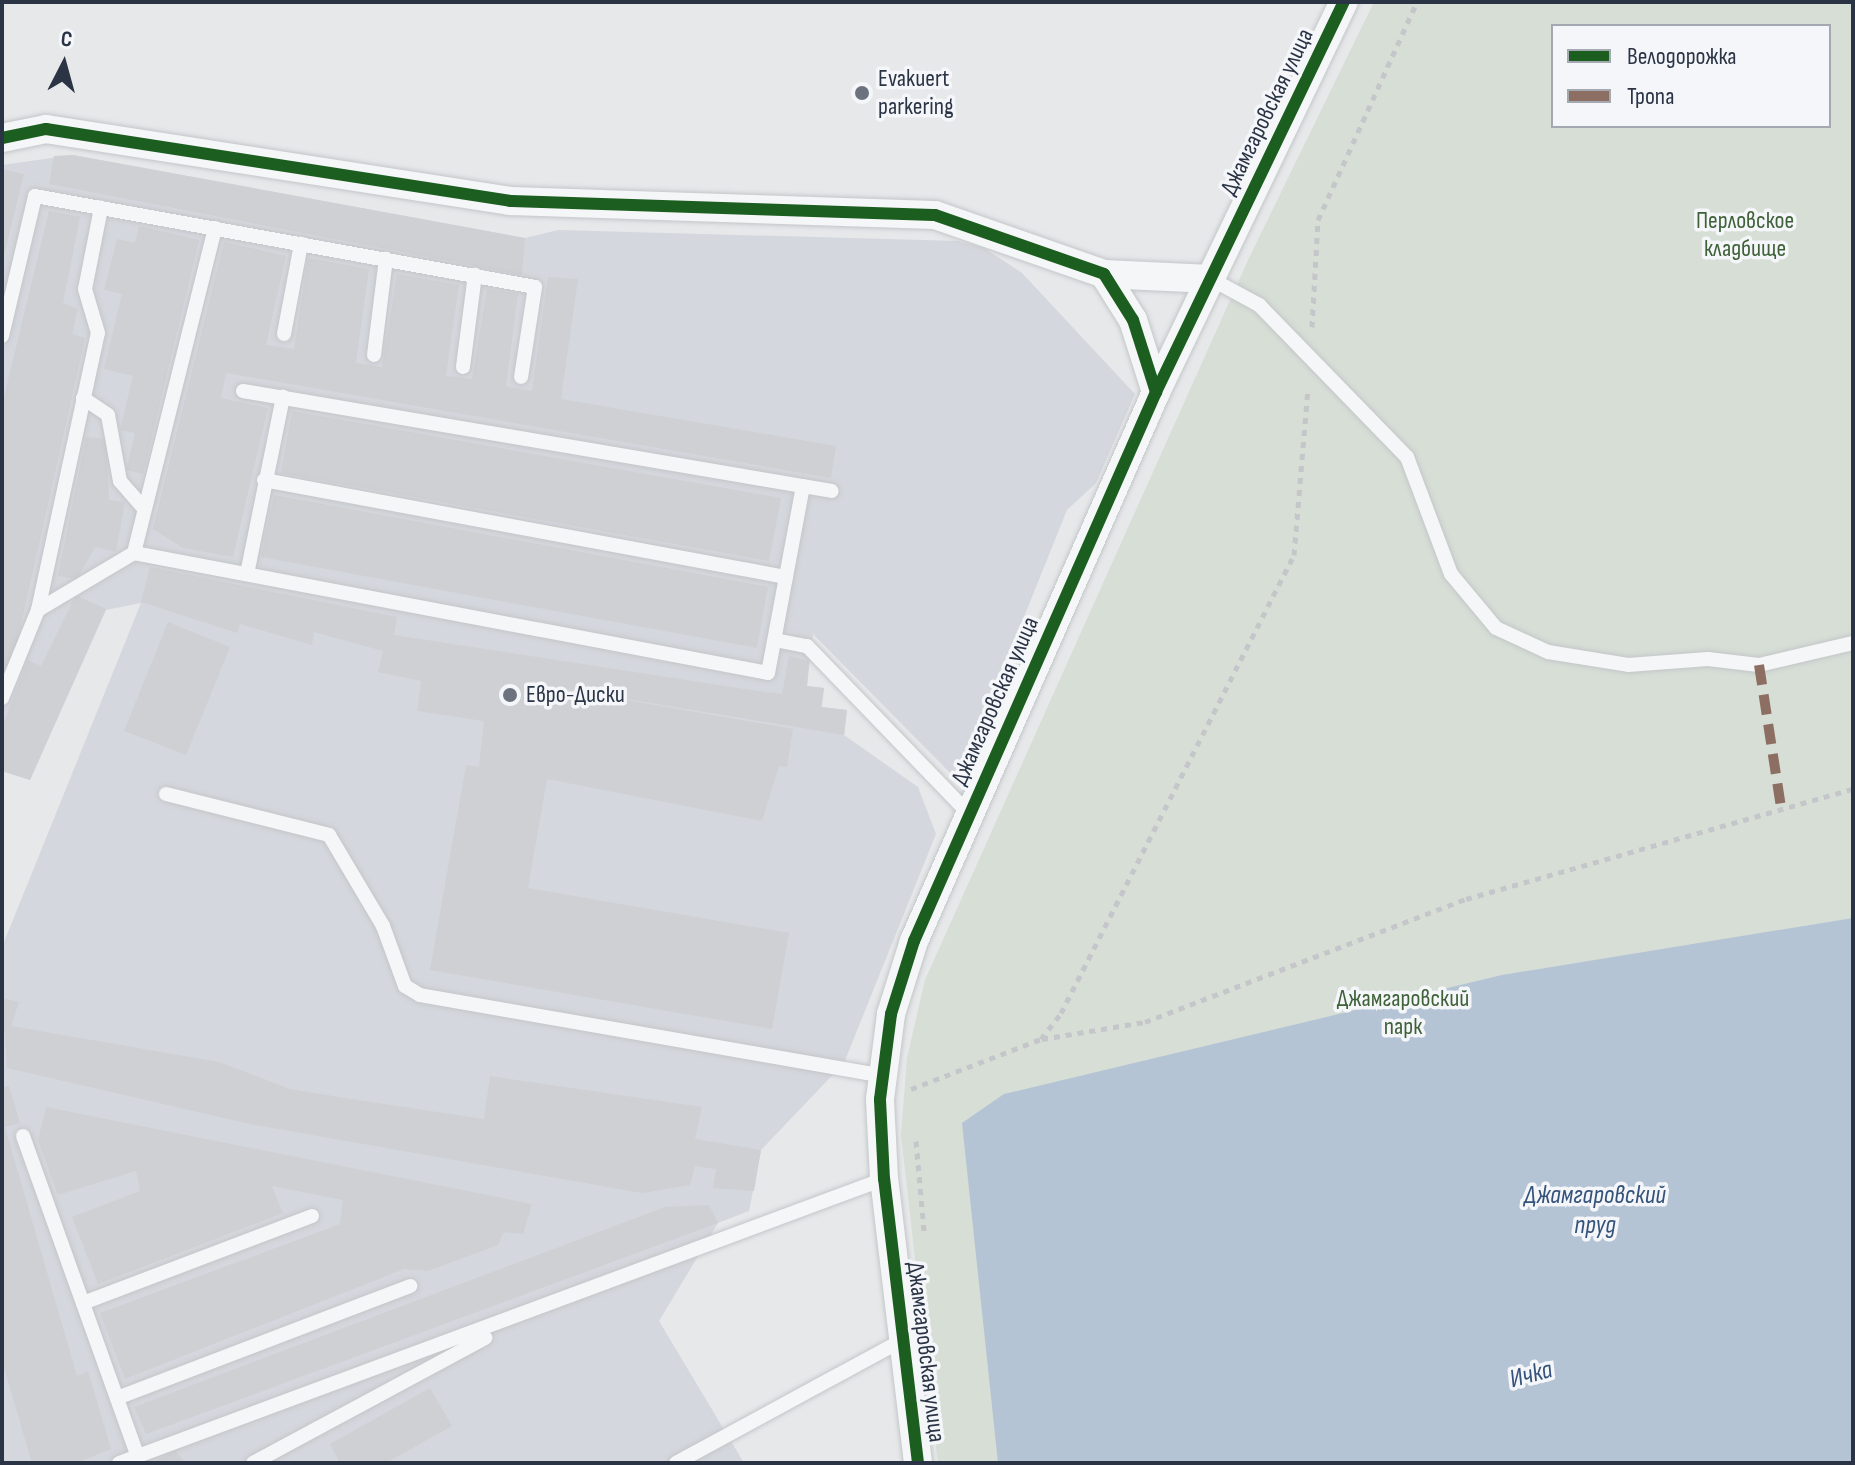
<!DOCTYPE html>
<meta charset="utf-8">
<style>
body{margin:0}
#map{position:relative;width:1855px;height:1465px;overflow:hidden;background:#e6e8ea;font-family:"Sofia Sans Condensed",sans-serif}
div>[style]{position:absolute}
.built>*{inset:0;background:#d4d7dd}
.green>*{inset:0;background:#d6ded6}
.water>*{inset:0;background:#b4c4d5}
.building>*{inset:0;background:#ced0d3}
.path>*{height:5px;margin-top:-2.5px;transform-origin:0;background:repeating-linear-gradient(90deg,#c5c6ca 0 6px,transparent 0 12px)}
.roads{filter:drop-shadow(0 0 2px #c4c6c8) drop-shadow(0 0 2px #c4c6c8)}
.service>*{height:14px;margin:-7px;padding:0 7px;transform-origin:7px;border-radius:7px;background:#f5f6f7}
.minor>*{height:28px;margin:-14px;padding:0 14px;transform-origin:14px;border-radius:14px;background:#f5f6f7}
.quiet>*{height:10px;margin-top:-5px;transform-origin:0;background:repeating-linear-gradient(90deg,#8d6e63 0 20px,transparent 0 30px)}
.cycleway>*{height:12px;margin:-6px;padding:0 6px;transform-origin:6px;border-radius:6px;background:#1b5e20}
.dots>*{width:22px;height:22px;translate:-50% -50%;box-sizing:border-box;border:4px solid #f4f6f9;border-radius:50%}
span{translate:-50% -50%;white-space:nowrap;text-align:center;line-height:1.15;-webkit-text-stroke:7px #f4f6f9;paint-order:stroke}
.poi-label{font-size:24px;color:#2b3445}
.left{translate:0 -50%;text-align:left}
.street-label{font-size:24px;color:#2b3445}
.park-label{font-size:24px;color:#3f6138}
.water-label{font-size:26px;color:#34527a;font-style:italic}
.frame{position:absolute;inset:0;border:4px solid #2b3445;pointer-events:none}
.legend{position:absolute;left:1551px;top:24px;width:280px;height:104px;box-sizing:border-box;background:#f4f6f9;border:2px solid #a4a8b1;margin:0;padding:10px 14px;list-style:none;font-size:24px;color:#2b3445}
.legend li{display:flex;align-items:center;gap:16px;height:40px}
.legend b{width:40px;border:2px solid #a4a8b1}
.north{position:absolute;left:24px;top:24px;width:80px;height:80px;-webkit-text-stroke:6px #f4f6f9;paint-order:stroke;rotate:6deg;font-size:22px;font-weight:700;line-height:32px;text-align:center;color:#2b3445}
.north::after{content:'';display:block;margin:auto;width:28px;height:36px;background:#2b3445;clip-path:polygon(50% 0,100% 100%,50% 72%,0 100%)}
</style>
<div id="map">
<div class="built">
<i style="clip-path:polygon(73px 155px,525px 238px,558px 230px,958px 241px,984px 248px,1022px 273px,1135px 394px,1096px 483px,1067px 510px,958px 781px,813px 634px,807px 686px,824px 688px,822px 707px,847px 710px,844px 735px,918px 787px,936px 834px,844px 1063px,761px 1150px,749px 1211px,718px 1223px,659px 1321px,744px 1463px,2px 1463px,2px 947px,141px 603px,106px 610px,30px 780px,2px 771px,2px 165px)"></i>
</div>
<div class="green">
<i style="clip-path:polygon(evenodd,1374px 2px,1853px 2px,1853px 1463px,938px 1463px,901px 1135px,907px 1058px,925px 980px,1249px 258px,1374px 2px,1553px 26px,1829px 26px,1829px 126px,1553px 126px,1553px 26px)"></i>
</div>
<div class="water">
<i style="clip-path:polygon(1853px 918px,1853px 1463px,998px 1463px,962px 1123px,1004px 1094px,1502px 975px)"></i>
</div>
<div class="building">
<i style="clip-path:polygon(73px 155px,525px 238px,522px 275px,49px 184px,54px 156px)"></i>
<i style="clip-path:polygon(2px 169px,24px 174px,3px 259px,2px 259px)"></i>
<i style="clip-path:polygon(49px 211px,80px 217px,63px 303px,78px 309px,72px 334px,85px 338px,16px 647px,2px 677px,2px 405px)"></i>
<i style="clip-path:polygon(139px 226px,199px 240px,143px 474px,126px 470px,135px 433px,120px 430px,133px 376px,104px 369px,122px 294px,104px 290px,117px 239px,135px 243px)"></i>
<i style="clip-path:polygon(224px 242px,286px 256px,266px 345px,294px 349px,308px 258px,369px 269px,356px 363px,382px 367px,397px 274px,459px 285px,446px 376px,472px 379px,487px 289px,518px 294px,506px 386px,532px 391px,548px 277px,578px 279px,561px 399px,836px 446px,831px 478px,226px 373px,221px 398px,268px 408px,233px 557px,183px 548px,153px 529px)"></i>
<i style="clip-path:polygon(292px 411px,781px 498px,769px 561px,281px 473px)"></i>
<i style="clip-path:polygon(86px 437px,106px 439px,109px 500px,125px 502px,116px 552px,95px 547px,77px 579px,58px 576px)"></i>
<i style="clip-path:polygon(274px 495px,768px 587px,757px 648px,261px 557px)"></i>
<i style="clip-path:polygon(150px 567px,397px 617px,394px 635px,764px 692px,782px 694px,789px 656px,809px 661px,807px 686px,824px 688px,821px 707px,847px 710px,844px 735px,489px 676px,793px 729px,787px 767px,779px 766px,762px 821px,547px 779px,528px 888px,789px 933px,772px 1029px,430px 970px,466px 765px,479px 767px,484px 721px,417px 711px,421px 681px,378px 672px,383px 651px,314px 632px,312px 645px,240px 624px,237px 633px,141px 602px)"></i>
<i style="clip-path:polygon(76px 595px,106px 609px,30px 780px,2px 771px,2px 727px,28px 660px,41px 666px)"></i>
<i style="clip-path:polygon(168px 622px,230px 647px,186px 755px,124px 731px)"></i>
<i style="clip-path:polygon(2px 998px,19px 1002px,11px 1026px,219px 1062px,290px 1089px,364px 1101px,484px 1119px,490px 1076px,702px 1107px,695px 1139px,761px 1150px,754px 1191px,713px 1188px,716px 1169px,695px 1166px,690px 1185px,642px 1193px,250px 1124px,7px 1068px)"></i>
<i style="clip-path:polygon(9px 1086px,20px 1123px,5px 1127px,77px 1376px,88px 1371px,111px 1449px,76px 1463px,32px 1463px,2px 1361px,2px 1087px)"></i>
<i style="clip-path:polygon(46px 1107px,532px 1204px,523px 1234px,504px 1232px,498px 1245px,428px 1271px,404px 1269px,125px 1379px,100px 1313px,340px 1224px,343px 1200px,272px 1186px,283px 1213px,98px 1284px,72px 1217px,140px 1191px,136px 1171px,58px 1195px,38px 1140px)"></i>
<i style="clip-path:polygon(709px 1205px,718px 1223px,146px 1434px,134px 1407px,665px 1207px)"></i>
<i style="clip-path:polygon(430px 1388px,452px 1426px,386px 1463px,340px 1463px,330px 1444px)"></i>
<i style="clip-path:polygon(175px 1451px,186px 1463px,151px 1463px)"></i>
</div>
<div class="path">
<i style="left:1312px;top:327px;width:107px;rotate:-86.8deg"></i>
<i style="left:1318px;top:220px;width:239px;rotate:-65.6deg"></i>
<i style="left:1042px;top:1039px;width:104px;rotate:-9.4deg"></i>
<i style="left:1145px;top:1022px;width:344px;rotate:-21deg"></i>
<i style="left:1466px;top:899px;width:402px;rotate:-15.9deg"></i>
<i style="left:911px;top:1089px;width:139px;rotate:-21deg"></i>
<i style="left:1041px;top:1039px;width:33px;rotate:-52deg"></i>
<i style="left:1061px;top:1013px;width:514px;rotate:-63.04deg"></i>
<i style="left:1294px;top:555px;width:167px;rotate:-85.2deg"></i>
<i style="left:916px;top:1141px;width:90px;rotate:84.9deg"></i>
</div>
<div class="roads">
<div class="service">
<i style="left:1211px;top:279px;width:55px;rotate:28.4deg"></i>
<i style="left:1259px;top:305px;width:212px;rotate:45.8deg"></i>
<i style="left:1407px;top:457px;width:125px;rotate:69.4deg"></i>
<i style="left:1451px;top:574px;width:70px;rotate:50.2deg"></i>
<i style="left:1496px;top:628px;width:57px;rotate:24.8deg"></i>
<i style="left:1548px;top:652px;width:81px;rotate:9.2deg"></i>
<i style="left:1628px;top:665px;width:80px;rotate:-4.3deg"></i>
<i style="left:1708px;top:659px;width:51px;rotate:6.7deg"></i>
<i style="left:1759px;top:665px;width:97px;rotate:-13.2deg"></i>
<i style="left:284px;top:334px;width:92px;rotate:-79.3deg"></i>
<i style="left:2px;top:336px;width:144px;rotate:-76.7deg"></i>
<i style="left:35px;top:196px;width:508px;rotate:10.31deg"></i>
<i style="left:535px;top:287px;width:91px;rotate:98.8deg"></i>
<i style="left:374px;top:355px;width:97px;rotate:-82.9deg"></i>
<i style="left:463px;top:367px;width:93px;rotate:-82.6deg"></i>
<i style="left:243px;top:391px;width:597px;rotate:9.64deg"></i>
<i style="left:83px;top:398px;width:30px;rotate:34deg"></i>
<i style="left:108px;top:415px;width:67px;rotate:79.7deg"></i>
<i style="left:120px;top:481px;width:37px;rotate:49deg"></i>
<i style="left:264px;top:480px;width:531px;rotate:10.53deg"></i>
<i style="left:134px;top:553px;width:335px;rotate:-76deg"></i>
<i style="left:247px;top:574px;width:181px;rotate:-78.5deg"></i>
<i style="left:38px;top:610px;width:112px;rotate:-30.7deg"></i>
<i style="left:134px;top:553px;width:645px;rotate:10.72deg"></i>
<i style="left:768px;top:673px;width:190px;rotate:-79.4deg"></i>
<i style="left:775px;top:640px;width:33px;rotate:11deg"></i>
<i style="left:807px;top:646px;width:233px;rotate:46deg"></i>
<i style="left:2px;top:698px;width:95px;rotate:-67.8deg"></i>
<i style="left:38px;top:610px;width:283px;rotate:-77.8deg"></i>
<i style="left:98px;top:333px;width:46px;rotate:-106.5deg"></i>
<i style="left:85px;top:289px;width:83px;rotate:-78.8deg"></i>
<i style="left:166px;top:794px;width:168px;rotate:14.1deg"></i>
<i style="left:329px;top:835px;width:106px;rotate:59.3deg"></i>
<i style="left:383px;top:926px;width:64px;rotate:69.9deg"></i>
<i style="left:405px;top:986px;width:17px;rotate:31deg"></i>
<i style="left:420px;top:995px;width:470px;rotate:9.9deg"></i>
<i style="left:23px;top:1136px;width:339px;rotate:70.3deg"></i>
<i style="left:83px;top:1303px;width:245px;rotate:-20.8deg"></i>
<i style="left:117px;top:1398px;width:314px;rotate:-20.9deg"></i>
<i style="left:119px;top:1463px;width:816px;rotate:-20.37deg"></i>
<i style="left:253px;top:1463px;width:264px;rotate:-28.3deg"></i>
<i style="left:676px;top:1463px;width:256px;rotate:-28.5deg"></i>
</div>
<div class="minor">
<i style="left:2px;top:138px;width:45px;rotate:-11.6deg"></i>
<i style="left:46px;top:129px;width:470px;rotate:8.8deg"></i>
<i style="left:510px;top:201px;width:425px;rotate:1.9deg"></i>
<i style="left:935px;top:215px;width:179px;rotate:19.2deg"></i>
<i style="left:1104px;top:274px;width:54px;rotate:57.8deg"></i>
<i style="left:1133px;top:320px;width:76px;rotate:72.3deg"></i>
<i style="left:1104px;top:274px;width:107px;rotate:2.7deg"></i>
<i style="left:918px;top:1463px;width:286px;rotate:-96.8deg"></i>
<i style="left:884px;top:1179px;width:80px;rotate:-92.9deg"></i>
<i style="left:880px;top:1099px;width:86px;rotate:-82.6deg"></i>
<i style="left:891px;top:1014px;width:77px;rotate:-72.5deg"></i>
<i style="left:914px;top:941px;width:600px;rotate:-66.21deg"></i>
<i style="left:1156px;top:392px;width:433px;rotate:-64.3deg"></i>
</div>
</div>
<div class="quiet">
<i style="left:1759px;top:665px;width:144px;rotate:81.2deg"></i>
</div>
<div class="cycleway">
<i style="left:2px;top:138px;width:45px;rotate:-11.6deg"></i>
<i style="left:46px;top:129px;width:470px;rotate:8.8deg"></i>
<i style="left:510px;top:201px;width:425px;rotate:1.9deg"></i>
<i style="left:935px;top:215px;width:179px;rotate:19.2deg"></i>
<i style="left:1104px;top:274px;width:54px;rotate:57.8deg"></i>
<i style="left:1133px;top:320px;width:76px;rotate:72.3deg"></i>
<i style="left:918px;top:1463px;width:286px;rotate:-96.8deg"></i>
<i style="left:884px;top:1179px;width:80px;rotate:-92.9deg"></i>
<i style="left:880px;top:1099px;width:86px;rotate:-82.6deg"></i>
<i style="left:891px;top:1014px;width:77px;rotate:-72.5deg"></i>
<i style="left:914px;top:941px;width:600px;rotate:-66.21deg"></i>
<i style="left:1156px;top:392px;width:433px;rotate:-64.3deg"></i>
</div>
<div class="dots">
<i style="left:862px;top:93px;background:#6c737f"></i>
<i style="left:510px;top:695px;background:#6c737f"></i>
</div>
<div class="poi-label">
<span class="left" style="left:878px;top:93px">Evakuert<br>parkering</span>
<span class="left" style="left:526px;top:695px">Евро-Диски</span>
</div>
<div class="street-label">
<span style="left:1267px;top:112px;rotate:-64deg">Джамгаровская улица</span>
<span style="left:995px;top:701px;rotate:-66deg">Джамгаровская улица</span>
<span style="left:926px;top:1352px;rotate:83deg">Джамгаровская улица</span>
</div>
<div class="park-label">
<span style="left:1745px;top:235px">Перловское<br>кладбище</span>
<span style="left:1403px;top:1013px">Джамгаровский<br>парк</span>
</div>
<div class="water-label">
<span style="left:1595px;top:1211px">Джамгаровский<br>пруд</span>
<span style="left:1531px;top:1375px;rotate:-15deg">Ичка</span>
</div>
<div class="frame"></div>
<ul class="legend">
<li><b style="height:10px;background:#1b5e20"></b>Велодорожка</li>
<li><b style="height:10px;background:#8d6e63"></b>Тропа</li>
</ul>
<div class="north">С</div>
</div>
